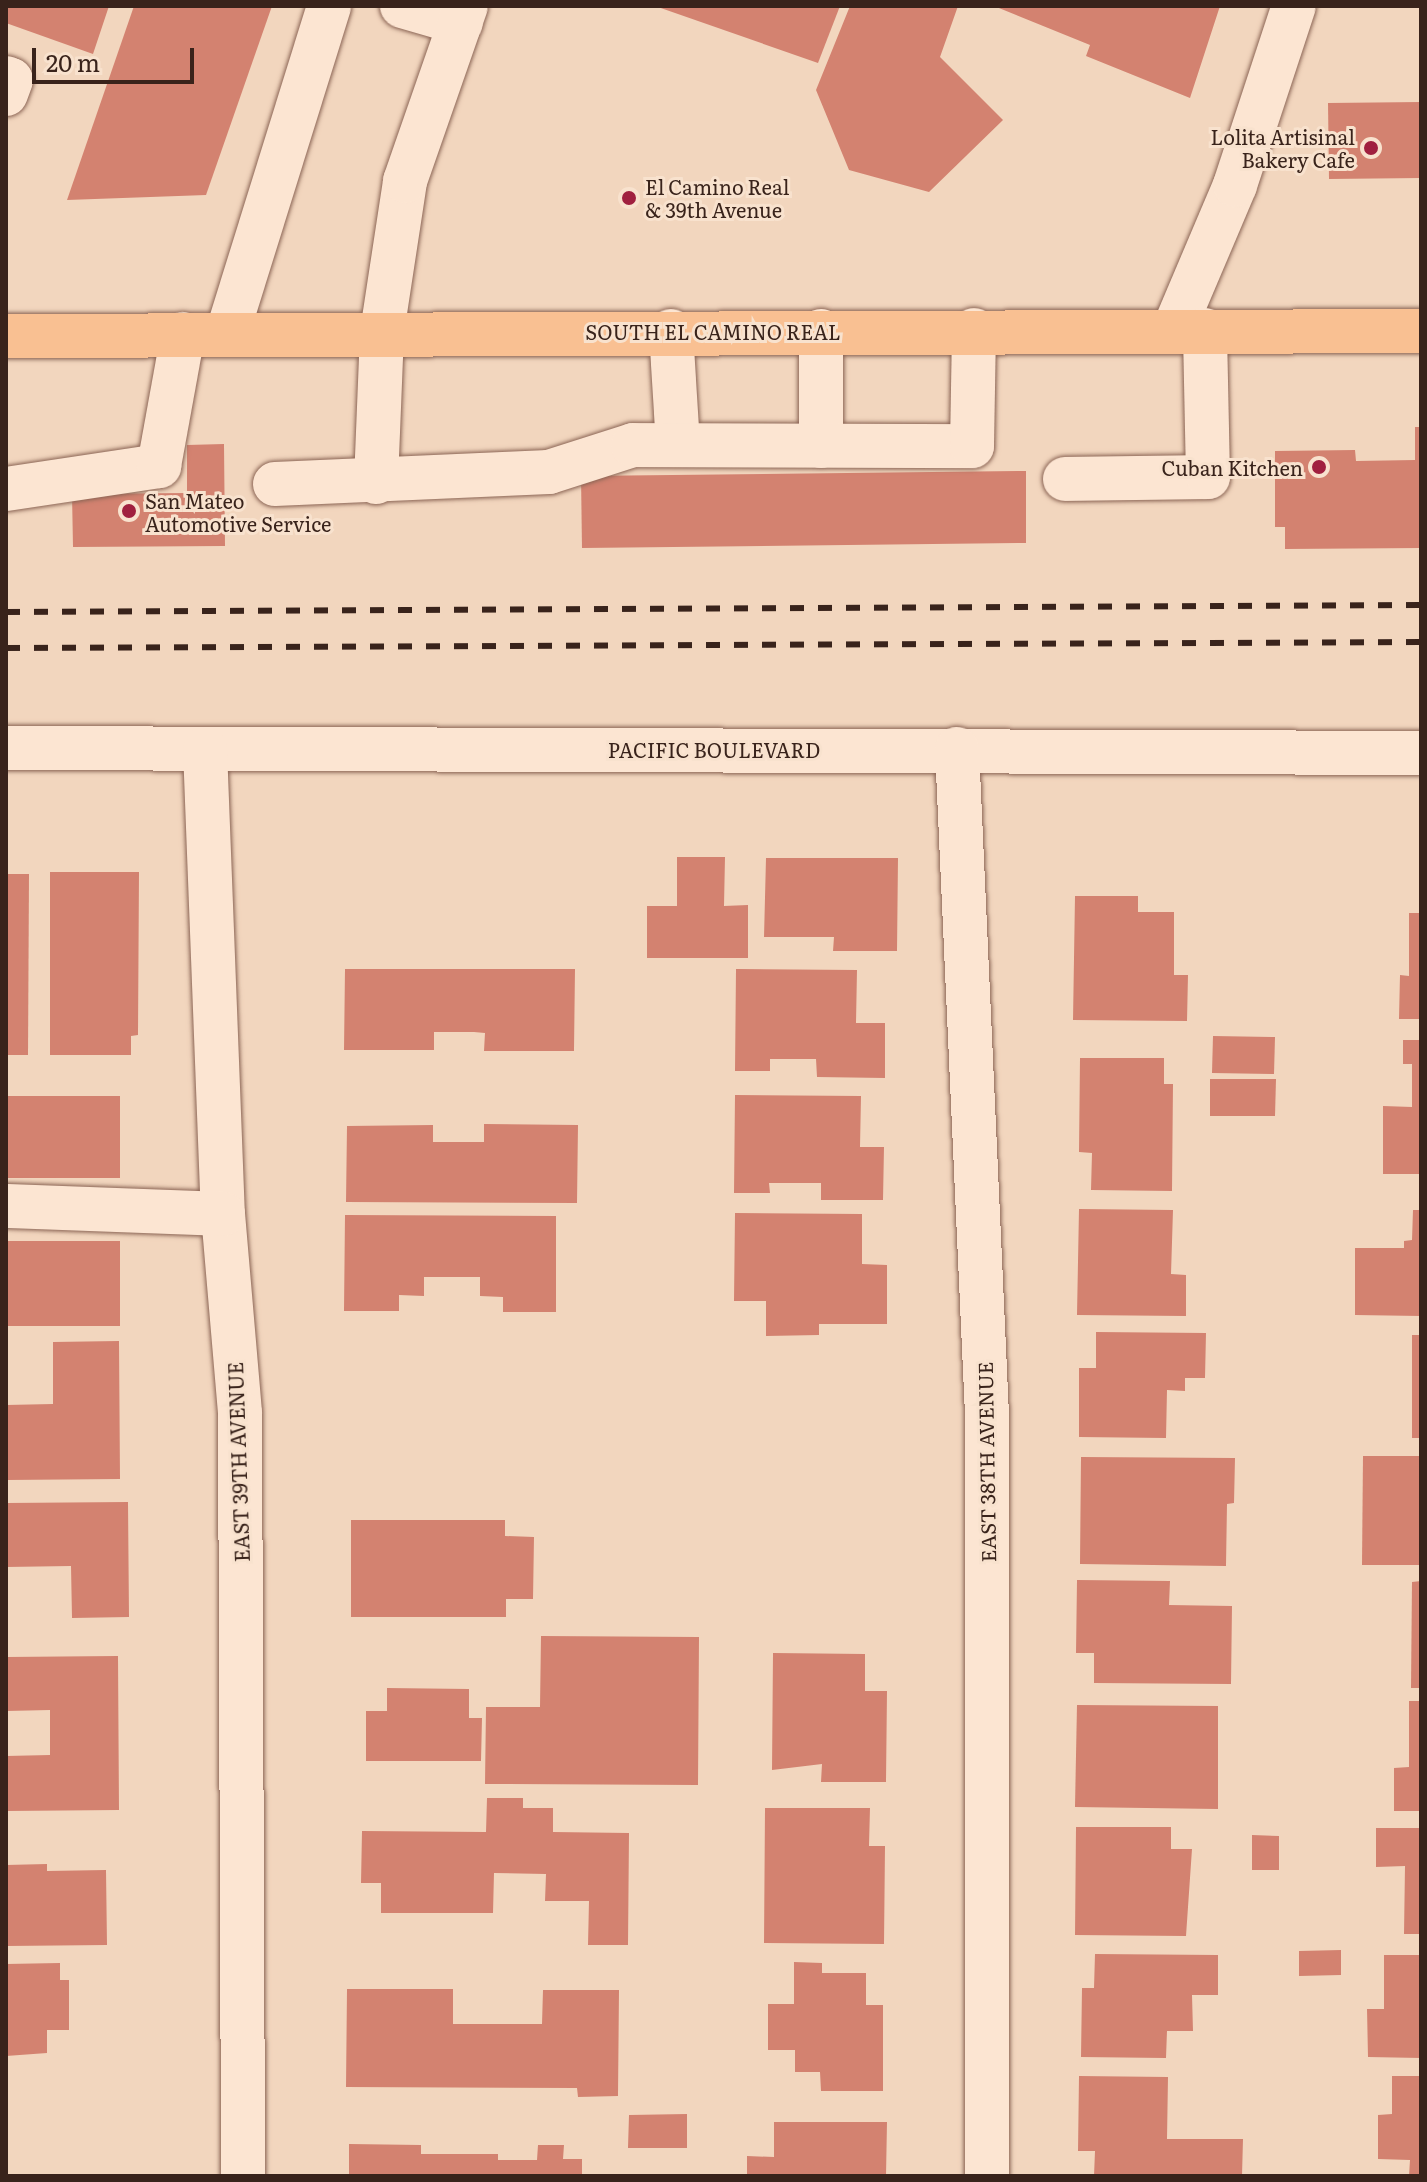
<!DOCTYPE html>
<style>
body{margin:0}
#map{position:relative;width:1427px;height:2182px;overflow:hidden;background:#f2d6be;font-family:Literata,serif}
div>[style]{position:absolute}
.building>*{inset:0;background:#d38270}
.roads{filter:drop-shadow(0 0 2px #8b6555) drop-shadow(0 0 2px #8b6555)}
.minor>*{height:44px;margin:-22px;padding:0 22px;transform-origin:22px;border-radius:22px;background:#fce5d2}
.major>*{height:44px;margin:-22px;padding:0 22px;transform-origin:22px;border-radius:22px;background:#f9c092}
.rail>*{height:6px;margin-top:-3px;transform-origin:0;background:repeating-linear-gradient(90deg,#39231b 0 14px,transparent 0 28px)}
.dots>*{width:22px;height:22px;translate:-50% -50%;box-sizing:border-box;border:4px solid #f8e2ce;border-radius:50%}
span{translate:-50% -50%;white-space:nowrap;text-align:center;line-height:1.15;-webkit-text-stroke:6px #f8e2ce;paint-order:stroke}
.poi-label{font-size:20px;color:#39231b}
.right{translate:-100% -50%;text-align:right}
.left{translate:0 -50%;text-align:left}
.street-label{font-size:20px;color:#39231b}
.frame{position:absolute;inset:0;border:8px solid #39231b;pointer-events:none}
.scale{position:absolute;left:32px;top:48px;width:162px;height:36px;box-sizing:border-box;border:4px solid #39231b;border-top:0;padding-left:10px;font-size:24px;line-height:28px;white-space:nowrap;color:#39231b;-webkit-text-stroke:6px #f8e2ce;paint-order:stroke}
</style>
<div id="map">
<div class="building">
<i style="clip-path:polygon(6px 6px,109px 6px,93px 54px,6px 23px)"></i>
<i style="clip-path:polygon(134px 6px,272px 6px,206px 195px,67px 200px)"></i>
<i style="clip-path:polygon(655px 6px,840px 6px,818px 63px)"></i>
<i style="clip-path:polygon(850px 6px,958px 6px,940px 57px,1003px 120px,929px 192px,849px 170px,816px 90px)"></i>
<i style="clip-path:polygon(994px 6px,1220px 6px,1190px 98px,1086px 56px,1090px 45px)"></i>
<i style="clip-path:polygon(1421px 102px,1421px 178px,1329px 179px,1328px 103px)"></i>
<i style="clip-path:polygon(1415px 427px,1421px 427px,1421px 548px,1285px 549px,1285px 527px,1275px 527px,1275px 451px,1355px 450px,1356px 461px,1415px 460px)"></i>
<i style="clip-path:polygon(224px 444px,225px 546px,73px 547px,72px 494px,187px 493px,187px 445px)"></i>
<i style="clip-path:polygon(1026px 471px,1026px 543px,582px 548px,581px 476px)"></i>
<i style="clip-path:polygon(677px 857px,725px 857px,724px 906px,748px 905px,748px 958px,647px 958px,647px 906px,677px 906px)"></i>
<i style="clip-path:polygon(766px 858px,898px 858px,897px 951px,833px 951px,834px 937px,764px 937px)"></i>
<i style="clip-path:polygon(50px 872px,139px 872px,138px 1035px,131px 1036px,131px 1055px,50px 1055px)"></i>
<i style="clip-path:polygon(6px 874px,29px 874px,28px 1055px,6px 1055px)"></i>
<i style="clip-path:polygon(1075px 896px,1138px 896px,1138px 912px,1174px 912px,1174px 975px,1188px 975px,1187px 1021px,1073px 1020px)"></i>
<i style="clip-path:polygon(1409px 913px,1421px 913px,1421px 1019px,1399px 1019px,1400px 975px,1409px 976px)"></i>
<i style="clip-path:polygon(345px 969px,575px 969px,574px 1051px,484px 1051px,485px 1033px,474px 1032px,434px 1032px,434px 1050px,344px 1050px)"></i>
<i style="clip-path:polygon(736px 969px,857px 970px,856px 1023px,885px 1023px,885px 1078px,817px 1077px,816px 1059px,770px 1059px,770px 1071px,735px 1071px)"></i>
<i style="clip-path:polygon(1213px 1036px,1275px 1037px,1274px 1074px,1212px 1073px)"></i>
<i style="clip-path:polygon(1403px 1040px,1421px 1040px,1421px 1174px,1383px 1174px,1383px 1106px,1412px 1107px,1412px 1064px,1403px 1064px)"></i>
<i style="clip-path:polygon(1080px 1058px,1164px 1058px,1164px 1084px,1173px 1084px,1172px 1191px,1091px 1190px,1092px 1153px,1079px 1152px)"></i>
<i style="clip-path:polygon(1210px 1079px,1276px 1079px,1275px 1116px,1210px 1116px)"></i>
<i style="clip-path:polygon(735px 1095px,861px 1096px,860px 1147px,884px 1147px,883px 1200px,821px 1200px,821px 1183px,769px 1183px,770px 1193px,734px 1193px)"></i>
<i style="clip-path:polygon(6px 1096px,120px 1096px,120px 1178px,6px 1178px)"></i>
<i style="clip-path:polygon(484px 1124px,578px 1125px,577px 1203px,346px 1202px,347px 1126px,433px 1125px,433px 1142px,484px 1142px)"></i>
<i style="clip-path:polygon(1079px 1209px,1173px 1210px,1171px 1274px,1186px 1275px,1186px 1316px,1077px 1315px)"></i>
<i style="clip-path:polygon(1413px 1210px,1421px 1210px,1421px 1316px,1355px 1315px,1355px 1248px,1404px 1248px,1404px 1241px,1412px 1240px)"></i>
<i style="clip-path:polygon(735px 1213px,862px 1214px,862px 1264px,887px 1265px,887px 1324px,819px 1324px,819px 1335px,766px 1336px,766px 1301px,734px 1301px)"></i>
<i style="clip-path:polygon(345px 1215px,556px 1216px,556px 1312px,503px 1312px,503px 1297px,480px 1296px,480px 1277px,424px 1277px,424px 1296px,399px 1295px,399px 1311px,344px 1311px)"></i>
<i style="clip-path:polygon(6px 1241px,120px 1241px,120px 1326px,6px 1326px)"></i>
<i style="clip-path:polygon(1096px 1332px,1206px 1333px,1205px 1378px,1185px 1378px,1185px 1391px,1167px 1390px,1166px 1438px,1079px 1437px,1079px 1368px,1096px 1368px)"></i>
<i style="clip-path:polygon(1412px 1335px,1421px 1335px,1421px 1438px,1412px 1438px)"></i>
<i style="clip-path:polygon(119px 1341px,120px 1479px,6px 1480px,6px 1405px,53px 1404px,53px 1342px)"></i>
<i style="clip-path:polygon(1363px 1456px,1421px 1456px,1421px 1565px,1362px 1565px)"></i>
<i style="clip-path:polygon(1081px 1457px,1235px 1458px,1234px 1503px,1227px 1504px,1226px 1566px,1080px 1564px)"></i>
<i style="clip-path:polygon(128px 1502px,129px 1617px,72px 1618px,71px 1566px,6px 1567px,6px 1503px)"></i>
<i style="clip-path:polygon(351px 1520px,505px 1520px,505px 1536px,534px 1537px,533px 1599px,506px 1599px,506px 1617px,351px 1617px)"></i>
<i style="clip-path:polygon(1077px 1580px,1170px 1581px,1169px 1605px,1232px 1606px,1231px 1684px,1094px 1683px,1094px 1653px,1076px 1653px)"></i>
<i style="clip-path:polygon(1421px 1581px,1421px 1688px,1411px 1688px,1412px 1582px)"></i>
<i style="clip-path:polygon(541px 1636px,699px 1637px,698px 1785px,485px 1784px,486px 1707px,540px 1707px)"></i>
<i style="clip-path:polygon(773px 1653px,865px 1654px,865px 1691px,887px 1691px,886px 1782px,821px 1782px,822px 1764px,772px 1770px)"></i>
<i style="clip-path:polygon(118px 1656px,119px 1810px,6px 1811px,6px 1756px,50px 1755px,50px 1710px,6px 1711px,6px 1657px)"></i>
<i style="clip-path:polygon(387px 1688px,469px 1689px,469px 1718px,482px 1718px,481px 1761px,366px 1761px,366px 1711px,387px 1711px)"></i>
<i style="clip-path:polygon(1409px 1701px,1421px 1701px,1421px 1811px,1394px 1811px,1394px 1768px,1409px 1767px)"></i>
<i style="clip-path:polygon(1077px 1705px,1218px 1706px,1218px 1809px,1075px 1807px)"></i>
<i style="clip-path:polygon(487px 1798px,523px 1798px,523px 1808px,553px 1808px,553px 1832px,629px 1833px,628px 1945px,588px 1945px,589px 1901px,545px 1901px,546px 1874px,494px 1873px,493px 1913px,381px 1913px,381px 1883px,361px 1883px,362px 1831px,486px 1832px)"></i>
<i style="clip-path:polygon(765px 1808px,870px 1808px,869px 1846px,885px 1846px,884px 1944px,764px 1943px)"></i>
<i style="clip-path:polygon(1076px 1827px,1171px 1827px,1171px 1849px,1192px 1849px,1186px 1936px,1075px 1935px)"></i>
<i style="clip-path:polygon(1376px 1828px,1421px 1828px,1421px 1934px,1404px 1934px,1405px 1866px,1376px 1867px)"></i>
<i style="clip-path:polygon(1252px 1835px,1279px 1836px,1279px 1870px,1252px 1870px)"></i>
<i style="clip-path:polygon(47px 1864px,47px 1871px,106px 1870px,107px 1945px,6px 1946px,6px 1865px)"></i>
<i style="clip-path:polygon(1341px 1950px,1341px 1975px,1299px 1976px,1299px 1951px)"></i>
<i style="clip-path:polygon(1095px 1954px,1218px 1955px,1218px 1995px,1192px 1995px,1193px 2031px,1167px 2031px,1166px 2058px,1081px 2057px,1082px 1988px,1094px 1988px)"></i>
<i style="clip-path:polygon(1384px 1955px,1421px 1955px,1421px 2058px,1368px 2057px,1367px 2009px,1384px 2009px)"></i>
<i style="clip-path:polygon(794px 1962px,822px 1963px,822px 1973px,866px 1973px,866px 2005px,883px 2005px,883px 2091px,821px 2091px,820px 2072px,795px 2072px,795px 2050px,768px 2050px,768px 2004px,794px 2004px)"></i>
<i style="clip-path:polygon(60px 1963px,60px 1980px,69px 1980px,69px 2030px,47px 2030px,47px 2053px,6px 2056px,6px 1964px)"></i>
<i style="clip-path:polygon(347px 1989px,453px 1989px,453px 2024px,542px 2024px,543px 1990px,619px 1990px,618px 2096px,578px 2097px,577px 2088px,346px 2087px)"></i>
<i style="clip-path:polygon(1079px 2076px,1168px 2077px,1167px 2139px,1243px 2139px,1242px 2176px,1094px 2176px,1095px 2151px,1078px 2151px)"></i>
<i style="clip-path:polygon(1392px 2076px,1421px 2076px,1421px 2176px,1409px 2176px,1410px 2160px,1378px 2159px,1378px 2115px,1392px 2114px)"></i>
<i style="clip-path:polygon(687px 2114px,687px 2148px,628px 2148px,629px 2115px)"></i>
<i style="clip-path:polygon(774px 2122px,887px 2122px,886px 2176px,747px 2176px,747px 2156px,774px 2157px)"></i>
<i style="clip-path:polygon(349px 2144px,421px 2145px,421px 2154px,498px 2154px,498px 2160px,537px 2160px,538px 2145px,564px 2145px,563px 2159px,582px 2159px,582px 2176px,349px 2176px)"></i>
</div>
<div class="roads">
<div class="minor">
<i style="left:402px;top:6px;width:61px;rotate:16.1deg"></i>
<i style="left:6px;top:78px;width:5px;rotate:22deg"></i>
<i style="left:11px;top:80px;width:15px;rotate:110deg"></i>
<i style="left:1174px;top:329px;width:156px;rotate:-67deg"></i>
<i style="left:1235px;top:185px;width:188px;rotate:-71.8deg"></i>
<i style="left:671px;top:331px;width:114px;rotate:86.5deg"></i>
<i style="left:821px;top:331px;width:115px;rotate:90deg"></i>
<i style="left:227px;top:334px;width:343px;rotate:-72.7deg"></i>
<i style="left:1065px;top:479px;width:143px;rotate:-0.8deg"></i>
<i style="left:1208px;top:477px;width:147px;rotate:-91.2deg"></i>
<i style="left:376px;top:482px;width:150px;rotate:-87.7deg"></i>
<i style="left:382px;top:332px;width:153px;rotate:-81.3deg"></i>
<i style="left:405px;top:181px;width:185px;rotate:-70.8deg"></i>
<i style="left:275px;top:484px;width:274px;rotate:-2.5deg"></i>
<i style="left:549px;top:472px;width:88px;rotate:-17.8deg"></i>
<i style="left:633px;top:445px;width:339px;rotate:0.2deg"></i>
<i style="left:972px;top:446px;width:116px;rotate:-89deg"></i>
<i style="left:6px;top:489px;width:155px;rotate:-8.5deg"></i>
<i style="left:159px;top:466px;width:134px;rotate:-79.7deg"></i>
<i style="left:6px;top:748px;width:1415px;rotate:0.2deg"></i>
<i style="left:205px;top:749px;width:465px;rotate:87.8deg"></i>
<i style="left:223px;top:1214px;width:200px;rotate:85.1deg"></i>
<i style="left:240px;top:1413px;width:763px;rotate:89.77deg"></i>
<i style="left:957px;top:749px;width:666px;rotate:87.42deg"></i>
<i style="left:987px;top:1414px;width:762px;rotate:90deg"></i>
<i style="left:6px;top:1206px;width:217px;rotate:2.1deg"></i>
</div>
<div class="major">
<i style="left:6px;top:336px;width:1415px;rotate:-0.2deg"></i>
</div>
</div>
<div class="rail">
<i style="left:6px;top:612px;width:1415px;rotate:-0.28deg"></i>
<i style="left:6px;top:648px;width:1415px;rotate:-0.24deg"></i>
</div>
<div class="dots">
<i style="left:1371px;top:148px;background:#a0203f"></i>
<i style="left:629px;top:198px;background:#a0203f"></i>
<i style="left:1319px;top:467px;background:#a0203f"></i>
<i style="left:129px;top:511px;background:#a0203f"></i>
</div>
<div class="poi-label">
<span class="right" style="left:1355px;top:148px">Lolita Artisinal<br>Bakery Cafe</span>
<span class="left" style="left:645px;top:198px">El Camino Real<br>&amp; 39th Avenue</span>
<span class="right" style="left:1303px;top:467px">Cuban Kitchen</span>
<span class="left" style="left:145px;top:512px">San Mateo<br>Automotive Service</span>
</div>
<div class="street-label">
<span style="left:713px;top:331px">SOUTH EL CAMINO REAL</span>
<span style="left:714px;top:749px">PACIFIC BOULEVARD</span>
<span style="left:238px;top:1462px;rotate:-92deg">EAST 39TH AVENUE</span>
<span style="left:986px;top:1462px;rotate:-91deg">EAST 38TH AVENUE</span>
</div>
<div class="frame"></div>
<div class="scale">20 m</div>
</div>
